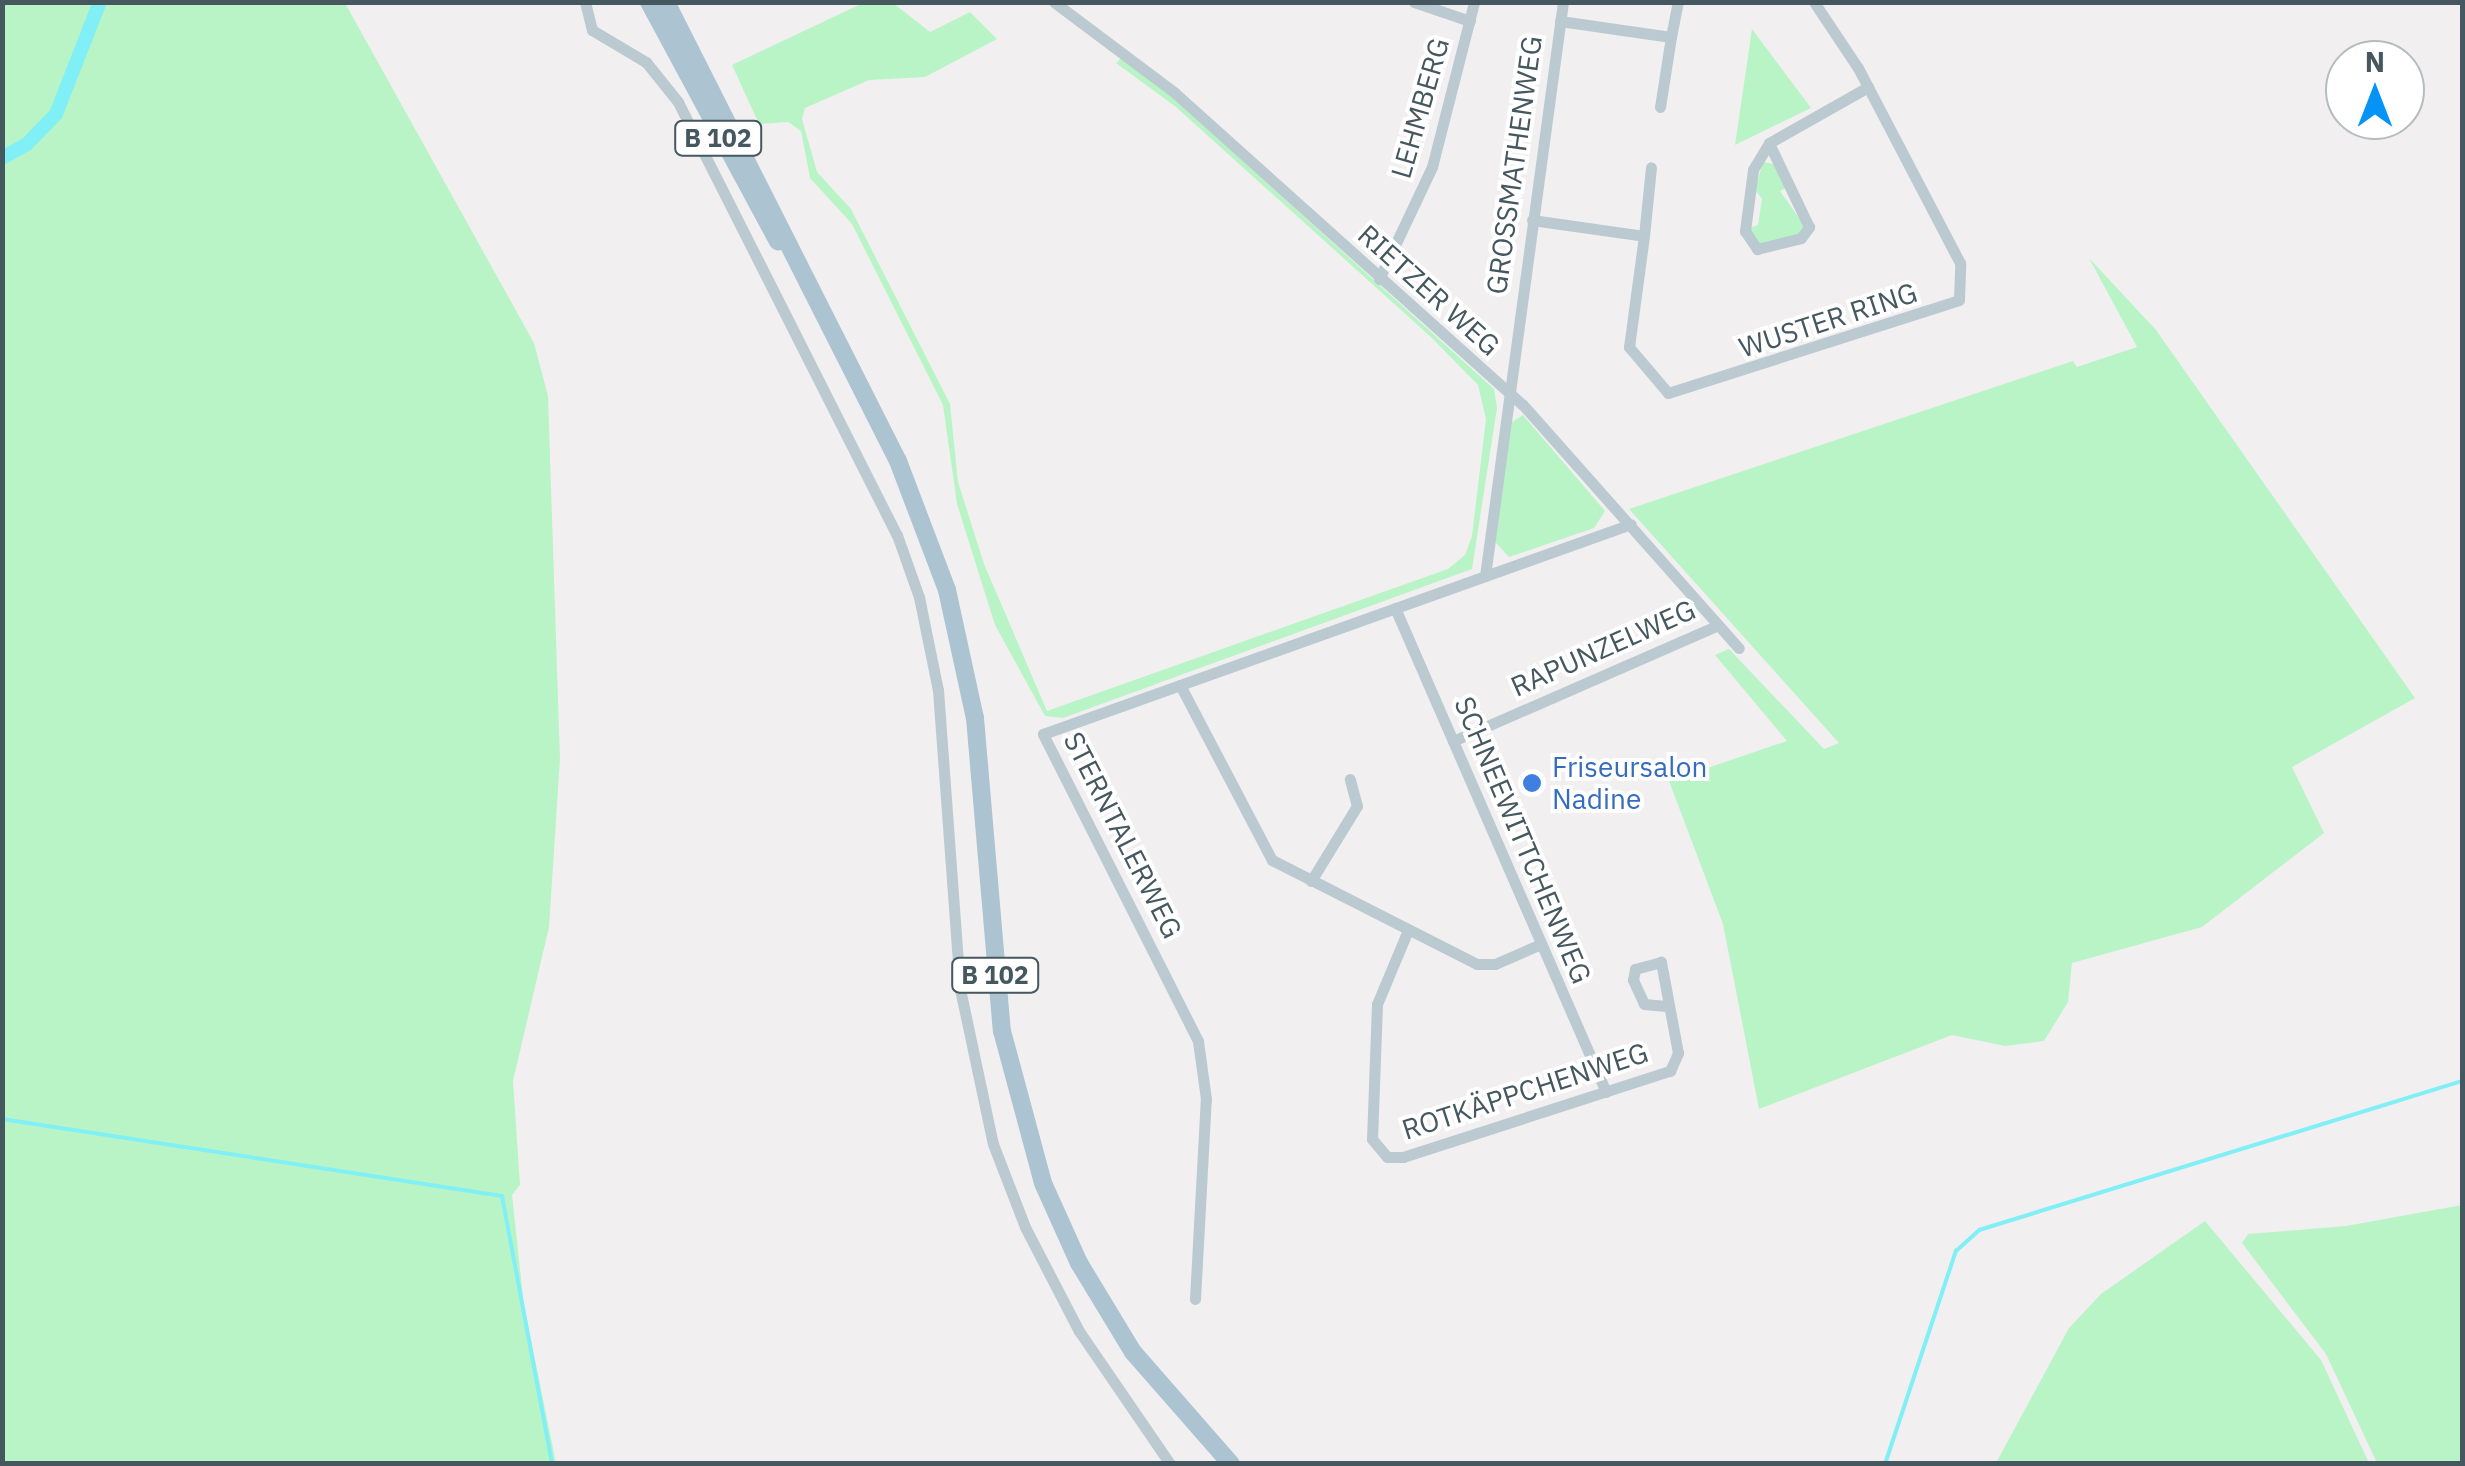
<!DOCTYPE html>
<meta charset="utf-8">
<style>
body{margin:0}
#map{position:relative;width:2465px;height:1466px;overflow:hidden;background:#f2eff0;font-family:"IBM Plex Sans",sans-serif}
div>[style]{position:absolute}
.green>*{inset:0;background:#b9f4c7}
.stream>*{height:4px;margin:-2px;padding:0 2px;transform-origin:2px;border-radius:2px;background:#81eff6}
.canal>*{height:14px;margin:-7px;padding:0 7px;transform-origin:7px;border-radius:7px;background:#81eff6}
.minor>*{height:11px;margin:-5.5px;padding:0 5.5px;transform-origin:5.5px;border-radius:5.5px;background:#bbcad0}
.primary>*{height:18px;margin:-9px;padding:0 9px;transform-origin:9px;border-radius:9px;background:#acc4d1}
.dots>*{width:28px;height:28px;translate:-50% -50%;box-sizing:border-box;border:5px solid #fff;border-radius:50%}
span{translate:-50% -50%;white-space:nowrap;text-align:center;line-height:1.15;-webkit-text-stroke:8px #fff;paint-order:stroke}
.shield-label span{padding:2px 8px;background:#fff;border:2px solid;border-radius:8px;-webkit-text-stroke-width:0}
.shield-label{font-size:25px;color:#45575f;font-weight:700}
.street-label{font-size:28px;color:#45575f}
.shop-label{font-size:28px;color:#366cbe}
.left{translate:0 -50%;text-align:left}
.frame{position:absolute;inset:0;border:5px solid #45575f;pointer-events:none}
.north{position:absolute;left:2325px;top:40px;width:100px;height:100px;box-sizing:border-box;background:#fff;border:2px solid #b5bcbf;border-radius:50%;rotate:0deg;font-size:28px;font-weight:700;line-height:40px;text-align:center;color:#45575f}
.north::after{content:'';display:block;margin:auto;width:35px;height:45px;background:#0593f6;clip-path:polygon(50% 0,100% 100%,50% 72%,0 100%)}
</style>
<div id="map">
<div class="green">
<i style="clip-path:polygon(3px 2px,345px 3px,534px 343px,548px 396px,560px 759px,549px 927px,513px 1081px,520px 1185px,512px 1195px,524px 1306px,556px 1463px,3px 1463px)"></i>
<i style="clip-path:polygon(863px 3px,893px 3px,930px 32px,970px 12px,997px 39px,925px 77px,869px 80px,805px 108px,802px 119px,817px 172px,851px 209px,950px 404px,958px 482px,984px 564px,1047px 711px,1448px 569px,1465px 555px,1472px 536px,1486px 419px,1478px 385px,1432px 338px,1176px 107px,1116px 63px,1121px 58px,1172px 97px,1494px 389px,1497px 408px,1472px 569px,1063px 718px,1045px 716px,995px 625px,957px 504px,943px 405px,852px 224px,810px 178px,801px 131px,788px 122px,759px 124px,732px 65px)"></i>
<i style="clip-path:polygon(1752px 29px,1811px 108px,1735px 145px)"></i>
<i style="clip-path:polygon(1763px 162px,1774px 164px,1787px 187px,1780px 191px,1804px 225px,1798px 234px,1767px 244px,1755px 242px,1749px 228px,1758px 225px,1762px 199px,1755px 190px)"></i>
<i style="clip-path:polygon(2089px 258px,2156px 330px,2415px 698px,2292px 767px,2324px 833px,2202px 927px,2072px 963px,2068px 1002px,2044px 1041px,2005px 1046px,1952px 1035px,1759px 1109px,1723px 924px,1669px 781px,1787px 741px,1715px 655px,1729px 649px,1824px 749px,1839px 743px,1629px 509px,2073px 361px,2077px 367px,2137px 347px)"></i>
<i style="clip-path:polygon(1523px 415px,1605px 511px,1594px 528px,1509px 557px,1495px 542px,1512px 422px)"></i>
<i style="clip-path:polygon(2462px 1205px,2462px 1463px,2377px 1463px,2326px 1354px,2242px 1243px,2248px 1234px,2346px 1226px)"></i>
<i style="clip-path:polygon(2205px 1221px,2321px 1360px,2369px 1463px,1996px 1463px,2069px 1328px,2101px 1294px)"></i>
</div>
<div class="stream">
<i style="left:2px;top:1119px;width:506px;rotate:8.75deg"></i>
<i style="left:502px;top:1196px;width:273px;rotate:79.4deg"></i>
<i style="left:1885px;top:1464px;width:225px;rotate:-71.6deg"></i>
<i style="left:1956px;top:1251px;width:31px;rotate:-42deg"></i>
<i style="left:1979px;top:1230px;width:505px;rotate:-17.14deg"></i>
</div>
<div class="canal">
<i style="left:2px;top:158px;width:29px;rotate:-29deg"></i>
<i style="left:27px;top:144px;width:42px;rotate:-46deg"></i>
<i style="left:56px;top:114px;width:120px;rotate:-68.6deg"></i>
</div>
<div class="minor">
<i style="left:585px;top:2px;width:29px;rotate:76deg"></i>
<i style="left:592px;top:30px;width:63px;rotate:30.7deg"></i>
<i style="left:646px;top:62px;width:51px;rotate:51.3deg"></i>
<i style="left:678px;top:102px;width:485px;rotate:63.2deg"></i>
<i style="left:897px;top:535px;width:66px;rotate:70.5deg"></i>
<i style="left:919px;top:597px;width:95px;rotate:78.5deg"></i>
<i style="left:938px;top:690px;width:300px;rotate:85.8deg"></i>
<i style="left:960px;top:989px;width:158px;rotate:78deg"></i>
<i style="left:993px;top:1144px;width:89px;rotate:68.9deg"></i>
<i style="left:1025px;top:1227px;width:117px;rotate:62.6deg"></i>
<i style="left:1079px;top:1331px;width:161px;rotate:55.6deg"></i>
<i style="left:1054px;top:2px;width:151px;rotate:36.9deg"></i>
<i style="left:1175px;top:93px;width:467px;rotate:41.9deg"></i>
<i style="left:1523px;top:405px;width:325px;rotate:48.4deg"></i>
<i style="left:1414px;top:2px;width:59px;rotate:18.7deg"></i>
<i style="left:1560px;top:21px;width:112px;rotate:8.2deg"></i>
<i style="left:1671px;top:37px;width:36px;rotate:-79deg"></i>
<i style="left:1660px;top:107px;width:71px;rotate:-81.1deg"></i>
<i style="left:1769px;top:143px;width:31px;rotate:121deg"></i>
<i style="left:1753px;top:170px;width:62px;rotate:97.5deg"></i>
<i style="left:1745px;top:231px;width:22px;rotate:56deg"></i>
<i style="left:1757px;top:249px;width:45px;rotate:-14deg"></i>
<i style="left:1801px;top:238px;width:14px;rotate:-54deg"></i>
<i style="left:1809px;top:227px;width:93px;rotate:-115.5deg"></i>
<i style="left:1769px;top:143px;width:114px;rotate:-29.5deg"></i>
<i style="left:1532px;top:220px;width:113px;rotate:8.1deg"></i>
<i style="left:1644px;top:236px;width:69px;rotate:-84.2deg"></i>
<i style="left:1644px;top:236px;width:112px;rotate:97.7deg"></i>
<i style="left:1629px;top:347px;width:60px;rotate:49.7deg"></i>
<i style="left:1668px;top:393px;width:305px;rotate:-17.7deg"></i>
<i style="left:1959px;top:300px;width:37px;rotate:-88deg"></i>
<i style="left:1960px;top:263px;width:220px;rotate:-117.6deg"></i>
<i style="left:1858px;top:68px;width:79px;rotate:-123.7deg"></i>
<i style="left:1379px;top:279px;width:124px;rotate:-64.7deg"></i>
<i style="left:1432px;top:167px;width:170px;rotate:-75.7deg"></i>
<i style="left:1485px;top:576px;width:579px;rotate:-82.26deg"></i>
<i style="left:1395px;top:608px;width:528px;rotate:66.45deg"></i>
<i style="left:1180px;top:685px;width:198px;rotate:62.3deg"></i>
<i style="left:1272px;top:860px;width:230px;rotate:26.9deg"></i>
<i style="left:1477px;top:964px;width:18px"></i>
<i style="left:1495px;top:964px;width:50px;rotate:-23.5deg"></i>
<i style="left:1453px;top:741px;width:289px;rotate:-23.6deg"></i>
<i style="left:1311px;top:881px;width:88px;rotate:-58.5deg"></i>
<i style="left:1357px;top:806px;width:28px;rotate:-105deg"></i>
<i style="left:1408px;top:930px;width:80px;rotate:112.7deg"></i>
<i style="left:1377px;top:1004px;width:135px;rotate:92.1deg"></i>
<i style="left:1372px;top:1139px;width:23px;rotate:50deg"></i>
<i style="left:1387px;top:1157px;width:16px"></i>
<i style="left:1403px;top:1157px;width:281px;rotate:-17.9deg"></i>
<i style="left:1670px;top:1071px;width:20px;rotate:-66deg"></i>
<i style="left:1678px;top:1053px;width:93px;rotate:-100.6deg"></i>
<i style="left:1661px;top:962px;width:27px;rotate:165deg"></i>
<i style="left:1635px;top:969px;width:11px;rotate:100deg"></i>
<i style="left:1633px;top:980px;width:26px;rotate:65deg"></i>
<i style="left:1644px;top:1004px;width:25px;rotate:5deg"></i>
<i style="left:1195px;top:1299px;width:200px;rotate:-86.9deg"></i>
<i style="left:1206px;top:1099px;width:59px;rotate:-97.9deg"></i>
<i style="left:1198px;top:1041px;width:344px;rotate:-116.8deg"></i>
<i style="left:1043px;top:734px;width:624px;rotate:-19.65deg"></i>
</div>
<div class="primary">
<i style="left:649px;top:2px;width:272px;rotate:61.7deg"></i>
<i style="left:666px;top:2px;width:514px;rotate:63.19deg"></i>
<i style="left:898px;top:461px;width:138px;rotate:69.2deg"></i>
<i style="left:947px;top:590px;width:131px;rotate:77.7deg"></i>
<i style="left:975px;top:718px;width:314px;rotate:85.1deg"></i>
<i style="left:1002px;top:1031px;width:157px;rotate:74.9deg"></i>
<i style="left:1043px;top:1183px;width:88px;rotate:65.8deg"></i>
<i style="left:1079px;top:1263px;width:104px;rotate:58.8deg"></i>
<i style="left:1133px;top:1352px;width:149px;rotate:48.8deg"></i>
</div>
<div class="dots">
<i style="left:1532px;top:783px;background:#3f7fe0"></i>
</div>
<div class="shield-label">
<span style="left:718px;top:138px">B 102</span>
<span style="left:995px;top:975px">B 102</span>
</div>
<div class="street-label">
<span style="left:1420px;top:108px;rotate:-74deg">LEHMBERG</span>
<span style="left:1514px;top:165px;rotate:-82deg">GROSSMATHENWEG</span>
<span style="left:1429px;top:290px;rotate:42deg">RIETZER WEG</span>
<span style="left:1828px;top:320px;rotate:-18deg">WUSTER RING</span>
<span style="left:1603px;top:648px;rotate:-24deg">RAPUNZELWEG</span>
<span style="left:1123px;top:835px;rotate:63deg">STERNTALERWEG</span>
<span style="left:1523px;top:840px;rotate:67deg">SCHNEEWITTCHENWEG</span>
<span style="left:1525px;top:1091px;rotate:-18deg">ROTKÄPPCHENWEG</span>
</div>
<div class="shop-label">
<span class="left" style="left:1552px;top:783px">Friseursalon<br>Nadine</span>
</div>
<div class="frame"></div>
<div class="north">N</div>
</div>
